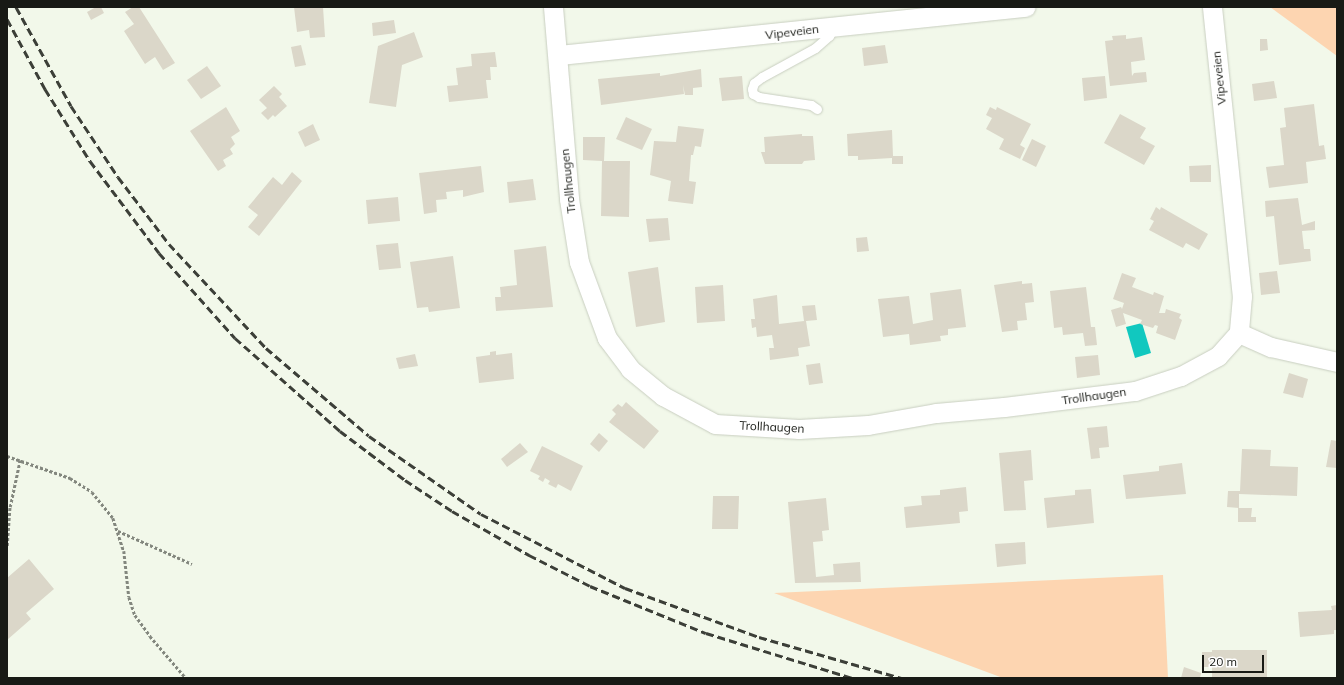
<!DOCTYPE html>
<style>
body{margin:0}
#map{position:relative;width:1344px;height:685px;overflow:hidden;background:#f2f8ea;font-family:Mulish,sans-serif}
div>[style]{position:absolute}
.green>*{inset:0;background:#fdd5b1}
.water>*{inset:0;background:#11c8bf}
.building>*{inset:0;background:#dbd7c9}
.path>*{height:2.5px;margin-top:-1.25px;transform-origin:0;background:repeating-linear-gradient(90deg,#83877e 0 3px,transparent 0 5px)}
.roads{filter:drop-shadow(0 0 1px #c8cec0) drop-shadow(0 0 1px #c8cec0)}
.service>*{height:9px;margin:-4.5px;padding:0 4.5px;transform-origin:4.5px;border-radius:4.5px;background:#fff}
.minor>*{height:19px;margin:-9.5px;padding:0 9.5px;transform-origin:9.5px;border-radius:9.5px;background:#fff}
.rail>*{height:3px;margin-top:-1.5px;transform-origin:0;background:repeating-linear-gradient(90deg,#3c3f38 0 8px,transparent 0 12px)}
span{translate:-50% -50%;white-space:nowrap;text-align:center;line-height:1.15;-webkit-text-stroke:4px #fff;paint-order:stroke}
.street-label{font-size:12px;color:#181a15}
.frame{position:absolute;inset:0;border:8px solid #181a15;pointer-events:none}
.scale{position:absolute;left:1202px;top:655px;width:62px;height:18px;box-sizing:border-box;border:2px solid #181a15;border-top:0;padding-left:5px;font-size:12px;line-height:14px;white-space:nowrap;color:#181a15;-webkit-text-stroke:3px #fff;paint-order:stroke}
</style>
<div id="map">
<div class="green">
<i style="clip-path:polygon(1270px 7px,1337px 7px,1337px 56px)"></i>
<i style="clip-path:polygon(1163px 575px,1168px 678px,1003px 678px,774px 593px)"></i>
</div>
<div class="water">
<i style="clip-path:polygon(1142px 323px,1151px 353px,1135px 358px,1126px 327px)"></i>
</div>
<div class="building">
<i style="clip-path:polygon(96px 7px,101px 7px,104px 13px,91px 20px,87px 12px)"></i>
<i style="clip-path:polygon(133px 7px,139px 7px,175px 63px,163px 70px,155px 57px,145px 64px,124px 31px,134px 24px,125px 12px)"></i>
<i style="clip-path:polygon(294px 7px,323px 7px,325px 37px,310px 38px,309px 30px,297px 32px)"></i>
<i style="clip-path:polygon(394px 20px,396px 33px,373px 36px,372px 23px)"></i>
<i style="clip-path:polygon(414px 32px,423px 57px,402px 65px,396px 107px,369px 103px,378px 46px)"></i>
<i style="clip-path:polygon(1126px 35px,1126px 39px,1142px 37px,1145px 60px,1131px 62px,1132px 76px,1134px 73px,1146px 72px,1147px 82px,1110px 86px,1105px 41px,1113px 40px,1112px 36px)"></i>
<i style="clip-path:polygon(1260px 39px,1267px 39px,1268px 50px,1260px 51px)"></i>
<i style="clip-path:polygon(301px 45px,306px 65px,295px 67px,291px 47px)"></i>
<i style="clip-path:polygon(885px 45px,888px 63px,864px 66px,862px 48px)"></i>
<i style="clip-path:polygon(495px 52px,497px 67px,490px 67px,491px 80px,486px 80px,488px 98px,449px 102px,447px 86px,458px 85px,456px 68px,472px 66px,471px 54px)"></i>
<i style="clip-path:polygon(207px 66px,221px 86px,201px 99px,187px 80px)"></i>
<i style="clip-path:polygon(701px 69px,702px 87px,693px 88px,693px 95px,685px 95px,683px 85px,684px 94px,601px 105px,598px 79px,660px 73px,660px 76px)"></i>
<i style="clip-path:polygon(742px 76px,744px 99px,722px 101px,719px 78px)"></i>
<i style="clip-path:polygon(1105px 76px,1107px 98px,1084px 101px,1082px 78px)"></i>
<i style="clip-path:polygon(1274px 81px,1277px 98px,1254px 101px,1252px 84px)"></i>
<i style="clip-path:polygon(274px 86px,282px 94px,279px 97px,287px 106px,275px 117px,273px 115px,268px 120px,261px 113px,267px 108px,259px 100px)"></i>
<i style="clip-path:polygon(1314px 104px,1319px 146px,1324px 145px,1326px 159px,1306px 162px,1308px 183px,1269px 188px,1266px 167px,1284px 165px,1280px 128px,1286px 127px,1284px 108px)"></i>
<i style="clip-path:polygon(226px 107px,240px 131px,231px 137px,235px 144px,230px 149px,233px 154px,223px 160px,226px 166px,218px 171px,190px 131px)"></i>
<i style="clip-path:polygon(990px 107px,996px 110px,997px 107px,1031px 124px,1020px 145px,1025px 148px,1020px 159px,999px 149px,1004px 139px,986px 129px,992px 118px,986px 115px)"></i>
<i style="clip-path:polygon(1120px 114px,1146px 128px,1140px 138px,1155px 146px,1144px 165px,1104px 143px)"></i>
<i style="clip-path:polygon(626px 117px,652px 129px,642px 150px,616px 139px)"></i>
<i style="clip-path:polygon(313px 124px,320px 140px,305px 147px,298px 132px)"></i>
<i style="clip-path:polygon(678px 126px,704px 129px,701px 147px,695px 146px,693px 155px,691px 155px,689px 181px,696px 182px,693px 204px,668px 201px,671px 181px,650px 175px,654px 141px,676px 142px)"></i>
<i style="clip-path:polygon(892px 130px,893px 156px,903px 156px,903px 164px,892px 164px,892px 158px,858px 160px,858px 156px,848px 156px,847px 134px)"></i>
<i style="clip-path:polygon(802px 134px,802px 136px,813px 136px,815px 160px,804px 161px,802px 164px,765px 164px,761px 152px,765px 152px,764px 137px)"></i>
<i style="clip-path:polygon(583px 137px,605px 137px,604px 161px,630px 161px,629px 217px,601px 216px,602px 161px,583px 160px)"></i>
<i style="clip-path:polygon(1032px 139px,1046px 146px,1036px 167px,1022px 160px)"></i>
<i style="clip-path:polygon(1211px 165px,1211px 182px,1190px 182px,1189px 166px)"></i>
<i style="clip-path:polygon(481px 166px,484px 192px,463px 197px,463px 190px,446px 192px,447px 199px,436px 200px,437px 212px,424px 214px,419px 173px)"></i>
<i style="clip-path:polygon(292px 172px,302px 181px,259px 236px,248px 227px,258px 215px,248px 207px,273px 177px,282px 185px)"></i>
<i style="clip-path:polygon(533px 179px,536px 200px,509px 203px,507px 182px)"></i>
<i style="clip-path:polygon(398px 197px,400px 221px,368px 224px,366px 200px)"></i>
<i style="clip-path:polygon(1298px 198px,1302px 225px,1315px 221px,1315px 230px,1302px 231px,1304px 249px,1310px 249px,1311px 261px,1279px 265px,1274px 216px,1266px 217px,1265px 201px)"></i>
<i style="clip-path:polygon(1156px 207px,1160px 210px,1161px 207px,1208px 234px,1199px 250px,1186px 243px,1183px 248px,1149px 230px,1154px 221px,1150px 219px)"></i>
<i style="clip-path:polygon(668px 218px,670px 240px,649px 242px,646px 219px)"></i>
<i style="clip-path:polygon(867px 237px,869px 251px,857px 252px,856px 238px)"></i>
<i style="clip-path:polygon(398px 243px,401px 268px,379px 270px,376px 245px)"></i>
<i style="clip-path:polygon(546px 246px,553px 307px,496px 311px,495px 297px,501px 297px,500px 287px,517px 285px,514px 250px)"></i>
<i style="clip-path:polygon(453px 256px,460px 308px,429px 312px,428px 307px,417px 308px,410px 262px)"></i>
<i style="clip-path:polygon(658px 267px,665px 322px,636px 327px,628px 272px)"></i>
<i style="clip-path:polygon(1277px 271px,1280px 293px,1261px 295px,1259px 273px)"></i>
<i style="clip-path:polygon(1122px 273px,1136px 278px,1132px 287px,1153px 295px,1154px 292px,1164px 296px,1159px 313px,1165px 313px,1166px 309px,1181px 314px,1179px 318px,1182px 320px,1175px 340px,1156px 333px,1158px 326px,1155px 325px,1153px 328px,1140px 324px,1142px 320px,1123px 313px,1126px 324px,1116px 327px,1111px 310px,1121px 307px,1122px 309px,1124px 303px,1113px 299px)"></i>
<i style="clip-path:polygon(1022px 281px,1022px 284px,1032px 283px,1034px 302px,1025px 303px,1027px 320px,1017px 321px,1018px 330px,1002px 332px,994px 285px)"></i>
<i style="clip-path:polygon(723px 285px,725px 321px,697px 323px,695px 287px)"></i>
<i style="clip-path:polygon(1086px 287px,1091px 327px,1095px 327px,1097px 345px,1085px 346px,1083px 333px,1063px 335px,1062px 327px,1054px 328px,1050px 291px)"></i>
<i style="clip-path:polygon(961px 289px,966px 327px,948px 329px,948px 335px,940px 336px,941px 341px,910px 345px,909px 334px,883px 337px,878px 299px,909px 296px,913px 324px,933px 320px,930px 293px)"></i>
<i style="clip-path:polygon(777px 295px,779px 324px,804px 321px,802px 306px,815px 305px,817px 320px,806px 321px,810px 346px,798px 348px,799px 356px,770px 360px,769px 348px,774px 348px,772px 335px,757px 337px,756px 327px,752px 328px,751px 319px,755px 319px,753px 299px)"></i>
<i style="clip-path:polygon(496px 351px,496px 355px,512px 353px,514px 379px,479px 383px,476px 357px,490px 355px,490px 352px)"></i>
<i style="clip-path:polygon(415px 354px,418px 366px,399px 369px,396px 358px)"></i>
<i style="clip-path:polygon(1098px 355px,1100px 375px,1077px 378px,1075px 357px)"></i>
<i style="clip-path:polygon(820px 363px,823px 383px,809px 385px,806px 365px)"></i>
<i style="clip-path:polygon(1289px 373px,1308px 379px,1303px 398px,1283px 393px)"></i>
<i style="clip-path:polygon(626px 402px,659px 431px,644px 449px,609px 422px,616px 414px,612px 410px,618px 404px,622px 407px)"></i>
<i style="clip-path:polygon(1107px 426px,1109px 447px,1099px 448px,1100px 458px,1091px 459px,1087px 428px)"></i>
<i style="clip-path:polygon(599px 433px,608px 441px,599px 452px,590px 444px)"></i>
<i style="clip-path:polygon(1331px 440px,1337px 441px,1337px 468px,1326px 467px)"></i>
<i style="clip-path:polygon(520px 443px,528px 452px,507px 467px,501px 459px)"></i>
<i style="clip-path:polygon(542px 446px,583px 466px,571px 491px,558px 484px,556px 488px,548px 484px,550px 481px,545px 478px,543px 482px,538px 479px,540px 476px,530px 471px)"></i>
<i style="clip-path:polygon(1242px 449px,1271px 450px,1270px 466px,1298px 467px,1297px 496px,1239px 494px,1239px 508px,1227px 507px,1228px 491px,1240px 491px)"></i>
<i style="clip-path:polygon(1031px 450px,1033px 480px,1024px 481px,1026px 510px,1004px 511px,999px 453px)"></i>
<i style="clip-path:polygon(1182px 463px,1186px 494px,1126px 499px,1123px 475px,1159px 471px,1159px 466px)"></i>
<i style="clip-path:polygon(966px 487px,968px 511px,959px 512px,960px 523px,906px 528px,904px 507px,922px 505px,921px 496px,940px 495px,940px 490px)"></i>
<i style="clip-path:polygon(1091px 489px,1094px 523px,1047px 528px,1044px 498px,1075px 495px,1075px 490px)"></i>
<i style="clip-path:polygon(713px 496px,739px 496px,738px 529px,712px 529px)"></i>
<i style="clip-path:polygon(826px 498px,829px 530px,822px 531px,823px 541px,813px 542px,816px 577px,834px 575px,833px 564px,860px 562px,861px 582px,795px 583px,788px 502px)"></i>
<i style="clip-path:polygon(1238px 508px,1252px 508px,1251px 517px,1256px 517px,1256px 522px,1238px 522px)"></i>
<i style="clip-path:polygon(1025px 542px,1026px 564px,997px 567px,995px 544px)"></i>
<i style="clip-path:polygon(29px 559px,54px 589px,26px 613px,31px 619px,7px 640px,7px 578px)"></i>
<i style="clip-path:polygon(1337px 605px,1337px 630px,1334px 630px,1334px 634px,1300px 637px,1298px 612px,1332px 610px,1331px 606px)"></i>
<i style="clip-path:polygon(1212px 650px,1267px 650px,1267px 678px,1212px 678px,1212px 667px,1202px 667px,1202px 652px,1212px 652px)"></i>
<i style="clip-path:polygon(1184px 667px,1201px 673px,1200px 678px,1181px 678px)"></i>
</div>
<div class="path">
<i style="left:7px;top:456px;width:67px;rotate:19.2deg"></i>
<i style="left:70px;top:478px;width:26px;rotate:32deg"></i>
<i style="left:92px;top:492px;width:33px;rotate:51deg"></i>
<i style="left:113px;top:518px;width:35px;rotate:72deg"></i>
<i style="left:124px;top:551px;width:46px;rotate:83.8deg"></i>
<i style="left:129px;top:597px;width:19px;rotate:72deg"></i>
<i style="left:135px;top:615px;width:26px;rotate:54deg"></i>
<i style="left:150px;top:636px;width:55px;rotate:49.4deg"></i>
<i style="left:118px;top:531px;width:81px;rotate:24deg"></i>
<i style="left:7px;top:546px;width:39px;rotate:-86deg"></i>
<i style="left:10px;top:507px;width:48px;rotate:-78deg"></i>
</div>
<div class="roads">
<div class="service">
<i style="left:817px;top:109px;width:7px;rotate:-146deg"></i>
<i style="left:811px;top:105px;width:53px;rotate:-171.3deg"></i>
<i style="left:759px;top:97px;width:7px;rotate:-153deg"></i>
<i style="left:753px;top:94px;width:5px;rotate:-101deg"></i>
<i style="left:752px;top:89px;width:6px;rotate:-72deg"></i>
<i style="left:754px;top:83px;width:10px;rotate:-37deg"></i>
<i style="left:762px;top:77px;width:60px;rotate:-28.7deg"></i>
<i style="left:815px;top:48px;width:18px;rotate:-41deg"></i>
<i style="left:829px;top:36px;width:10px;rotate:-61deg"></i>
</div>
<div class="minor">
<i style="left:553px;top:7px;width:193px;rotate:85.2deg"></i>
<i style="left:569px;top:199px;width:64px;rotate:81deg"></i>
<i style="left:579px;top:262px;width:81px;rotate:69.8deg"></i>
<i style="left:607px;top:338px;width:39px;rotate:53deg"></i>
<i style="left:630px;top:369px;width:43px;rotate:39.3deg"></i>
<i style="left:663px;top:396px;width:59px;rotate:28.3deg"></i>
<i style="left:715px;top:424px;width:84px;rotate:3.4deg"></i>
<i style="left:799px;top:429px;width:69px;rotate:-3.3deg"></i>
<i style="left:868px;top:425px;width:69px;rotate:-10deg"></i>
<i style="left:936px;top:413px;width:68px;rotate:-5deg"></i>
<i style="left:1004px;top:407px;width:132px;rotate:-7deg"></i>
<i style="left:1135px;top:391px;width:48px;rotate:-18.1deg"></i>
<i style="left:1181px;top:376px;width:42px;rotate:-28.4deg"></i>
<i style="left:1218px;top:356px;width:31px;rotate:-48deg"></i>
<i style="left:1239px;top:333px;width:35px;rotate:24deg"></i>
<i style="left:1271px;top:347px;width:68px;rotate:12.8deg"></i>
<i style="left:1212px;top:7px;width:291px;rotate:84.1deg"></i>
<i style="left:1242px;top:296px;width:37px;rotate:95deg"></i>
<i style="left:559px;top:55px;width:469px;rotate:-5.9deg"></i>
</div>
</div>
<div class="rail">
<i style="left:16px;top:7px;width:113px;rotate:60.9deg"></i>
<i style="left:71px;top:106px;width:85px;rotate:56.5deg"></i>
<i style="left:118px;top:177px;width:84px;rotate:52.7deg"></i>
<i style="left:169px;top:244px;width:142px;rotate:47deg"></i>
<i style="left:266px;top:348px;width:135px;rotate:40.5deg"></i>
<i style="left:369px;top:436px;width:136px;rotate:34.9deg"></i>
<i style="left:481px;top:514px;width:162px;rotate:27.2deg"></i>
<i style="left:625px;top:588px;width:143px;rotate:20.1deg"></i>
<i style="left:759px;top:637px;width:148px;rotate:16.1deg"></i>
<i style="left:7px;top:19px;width:80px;rotate:61.5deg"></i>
<i style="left:45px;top:89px;width:85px;rotate:58deg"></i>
<i style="left:90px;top:161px;width:115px;rotate:53.1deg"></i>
<i style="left:159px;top:253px;width:114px;rotate:48.2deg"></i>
<i style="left:235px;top:338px;width:140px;rotate:41.5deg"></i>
<i style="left:340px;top:431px;width:81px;rotate:37deg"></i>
<i style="left:405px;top:480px;width:56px;rotate:33.4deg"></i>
<i style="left:452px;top:511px;width:89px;rotate:29.7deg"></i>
<i style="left:529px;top:555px;width:68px;rotate:26.9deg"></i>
<i style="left:590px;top:586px;width:125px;rotate:22.1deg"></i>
<i style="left:706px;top:633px;width:153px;rotate:17.1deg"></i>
</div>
<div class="street-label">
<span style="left:792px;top:32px;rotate:-7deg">Vipeveien</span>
<span style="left:1219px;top:78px;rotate:-96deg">Vipeveien</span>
<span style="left:568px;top:181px;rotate:-96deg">Trollhaugen</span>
<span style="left:1094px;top:396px;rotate:-8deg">Trollhaugen</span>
<span style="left:772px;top:427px;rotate:3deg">Trollhaugen</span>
</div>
<div class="frame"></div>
<div class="scale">20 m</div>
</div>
